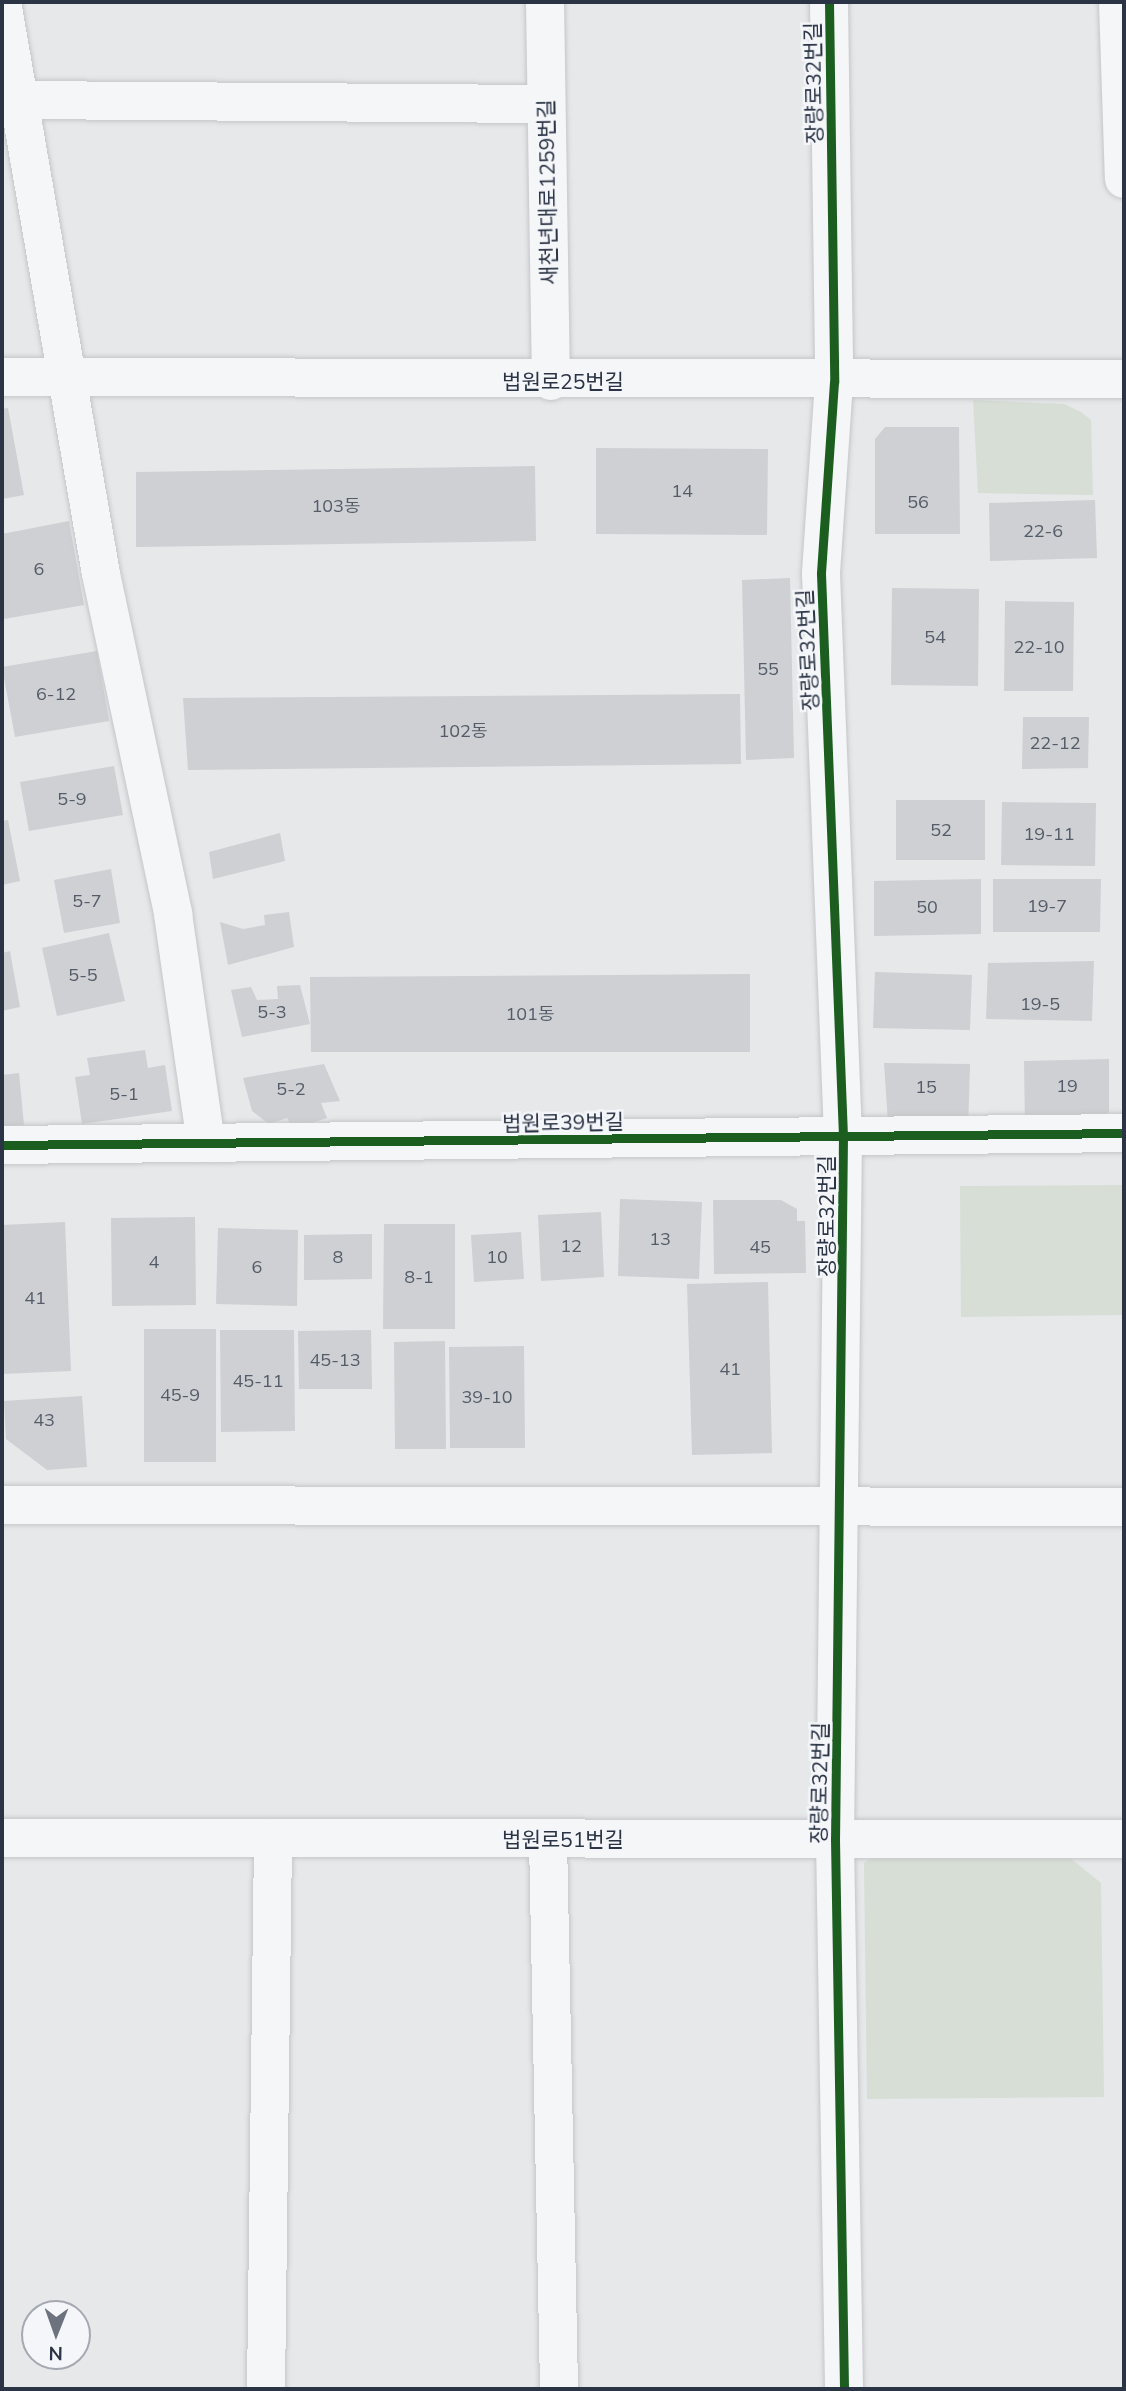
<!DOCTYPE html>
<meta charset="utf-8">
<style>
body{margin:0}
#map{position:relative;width:1126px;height:2391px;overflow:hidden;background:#e6e8ea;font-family:Mulish,"Noto Sans KR",sans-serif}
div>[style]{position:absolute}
.green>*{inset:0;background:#d6ded6}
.building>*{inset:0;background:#ced0d3}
.roads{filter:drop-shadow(0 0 2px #c4c6c8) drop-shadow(0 0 2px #c4c6c8)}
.minor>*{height:38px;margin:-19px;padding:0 19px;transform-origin:19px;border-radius:19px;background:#f5f6f7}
.cycleway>*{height:9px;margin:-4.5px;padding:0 4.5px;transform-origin:4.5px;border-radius:4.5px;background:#1b5e20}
span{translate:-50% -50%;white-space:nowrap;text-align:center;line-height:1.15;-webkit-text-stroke:5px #f4f6f9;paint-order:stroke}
.number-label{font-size:18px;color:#545c69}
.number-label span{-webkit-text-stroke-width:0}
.street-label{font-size:21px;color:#2b3445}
.frame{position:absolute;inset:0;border:4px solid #2b3445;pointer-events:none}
.north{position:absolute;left:21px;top:2300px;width:70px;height:70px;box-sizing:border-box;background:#f4f6f9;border:2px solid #a4a8b1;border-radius:50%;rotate:181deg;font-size:19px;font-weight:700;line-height:28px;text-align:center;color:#2b3445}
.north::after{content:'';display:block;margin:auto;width:24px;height:32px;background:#6c737f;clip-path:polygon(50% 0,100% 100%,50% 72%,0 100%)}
</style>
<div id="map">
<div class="green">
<i style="clip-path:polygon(973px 400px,1064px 404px,1081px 412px,1091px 420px,1093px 495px,978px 493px)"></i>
<i style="clip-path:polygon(1124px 1185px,1124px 1315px,961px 1317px,960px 1186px)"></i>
<i style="clip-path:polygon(879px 1854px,1070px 1858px,1101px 1883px,1104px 2097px,867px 2099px,864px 1863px)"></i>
</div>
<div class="building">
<i style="clip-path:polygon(8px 408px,24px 495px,2px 499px,2px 409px)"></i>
<i style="clip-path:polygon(885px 427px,959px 427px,960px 534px,875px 534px,875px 439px)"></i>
<i style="clip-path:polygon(596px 448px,768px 449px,767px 535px,596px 534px)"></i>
<i style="clip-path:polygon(535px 466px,536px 541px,136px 547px,136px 472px)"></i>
<i style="clip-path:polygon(1095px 500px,1097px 558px,990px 561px,989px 503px)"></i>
<i style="clip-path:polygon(69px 521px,84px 605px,4px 619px,2px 534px)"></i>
<i style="clip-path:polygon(790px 578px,794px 758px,746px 760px,742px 580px)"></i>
<i style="clip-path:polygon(892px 588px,979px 589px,978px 686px,891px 685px)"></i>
<i style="clip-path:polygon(1005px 601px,1074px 602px,1073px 691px,1004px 691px)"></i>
<i style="clip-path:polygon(97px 651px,109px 721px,15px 737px,2px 667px)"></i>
<i style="clip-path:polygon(740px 694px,741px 764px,188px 770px,183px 698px)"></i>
<i style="clip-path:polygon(1023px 717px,1089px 717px,1088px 768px,1022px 769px)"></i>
<i style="clip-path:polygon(114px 766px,123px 815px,29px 831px,20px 782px)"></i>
<i style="clip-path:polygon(896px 800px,985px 800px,985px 860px,896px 860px)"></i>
<i style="clip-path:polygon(1002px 802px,1096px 803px,1095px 866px,1001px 865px)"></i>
<i style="clip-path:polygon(8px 820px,20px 881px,2px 885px,2px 821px)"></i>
<i style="clip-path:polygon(280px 833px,285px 861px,213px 879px,209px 852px)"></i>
<i style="clip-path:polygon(111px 869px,120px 923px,64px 933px,54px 880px)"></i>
<i style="clip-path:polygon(981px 879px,981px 934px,874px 936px,874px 881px)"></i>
<i style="clip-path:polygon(993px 879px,1101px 879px,1100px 932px,993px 932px)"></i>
<i style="clip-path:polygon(289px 912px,294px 947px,228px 965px,220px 922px,243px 929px,265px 925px,264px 915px)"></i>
<i style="clip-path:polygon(109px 933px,125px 1001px,57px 1016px,42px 948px)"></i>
<i style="clip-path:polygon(10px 951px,20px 1007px,2px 1011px,2px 953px)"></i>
<i style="clip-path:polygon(1094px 961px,1092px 1021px,986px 1019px,988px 963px)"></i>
<i style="clip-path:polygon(875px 972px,972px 975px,970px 1030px,873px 1028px)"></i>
<i style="clip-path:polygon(750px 974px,750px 1052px,311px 1052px,310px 977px)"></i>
<i style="clip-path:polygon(300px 985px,310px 1024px,242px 1037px,231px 990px,251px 987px,257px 1000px,278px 999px,277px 986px)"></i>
<i style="clip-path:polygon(145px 1050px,148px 1068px,165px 1065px,172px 1111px,82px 1124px,75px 1077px,90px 1075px,87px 1058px)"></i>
<i style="clip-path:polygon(1109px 1059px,1109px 1112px,1098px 1128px,1025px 1130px,1024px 1061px)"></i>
<i style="clip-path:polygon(884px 1063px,970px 1064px,968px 1131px,888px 1123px)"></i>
<i style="clip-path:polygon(324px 1064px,340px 1101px,321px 1103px,327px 1118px,293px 1129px,287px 1118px,269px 1124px,252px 1111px,243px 1078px)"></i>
<i style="clip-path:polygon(19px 1073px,24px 1125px,2px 1127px,2px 1075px)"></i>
<i style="clip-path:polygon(620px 1199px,702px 1202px,699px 1279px,618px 1276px)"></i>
<i style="clip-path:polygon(713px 1200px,781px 1200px,797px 1209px,797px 1221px,805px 1221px,806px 1273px,714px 1274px)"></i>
<i style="clip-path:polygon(601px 1212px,604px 1277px,541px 1281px,538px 1215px)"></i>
<i style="clip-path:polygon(195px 1217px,196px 1305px,112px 1306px,111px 1218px)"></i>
<i style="clip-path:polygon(65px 1222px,71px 1371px,2px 1374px,2px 1225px)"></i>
<i style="clip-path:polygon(384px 1224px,455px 1224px,455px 1329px,383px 1329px)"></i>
<i style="clip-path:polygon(218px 1228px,298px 1230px,297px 1306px,216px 1304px)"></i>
<i style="clip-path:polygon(521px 1232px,524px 1279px,474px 1282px,471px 1235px)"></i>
<i style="clip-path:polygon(372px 1234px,372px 1279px,304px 1280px,304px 1235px)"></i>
<i style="clip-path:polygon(768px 1282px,772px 1453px,692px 1455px,687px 1284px)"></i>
<i style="clip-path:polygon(144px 1329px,216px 1329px,216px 1462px,144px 1462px)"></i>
<i style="clip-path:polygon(220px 1330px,294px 1330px,295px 1431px,221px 1432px)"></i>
<i style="clip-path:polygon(371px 1330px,372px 1389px,299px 1389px,298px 1331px)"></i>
<i style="clip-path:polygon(445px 1341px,446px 1449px,395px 1449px,394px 1342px)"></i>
<i style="clip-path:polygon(524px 1346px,525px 1448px,450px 1448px,449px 1347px)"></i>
<i style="clip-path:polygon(82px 1396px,87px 1467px,47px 1470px,6px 1439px,4px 1401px)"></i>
</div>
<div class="roads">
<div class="minor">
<i style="left:2px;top:2px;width:581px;rotate:80.18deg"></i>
<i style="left:101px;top:574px;width:348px;rotate:78deg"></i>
<i style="left:173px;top:914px;width:231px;rotate:81.8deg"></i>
<i style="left:545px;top:2px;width:379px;rotate:89.1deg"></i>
<i style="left:829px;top:2px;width:380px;rotate:89.2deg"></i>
<i style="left:834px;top:382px;width:192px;rotate:93.9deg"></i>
<i style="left:821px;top:574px;width:562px;rotate:87.76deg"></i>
<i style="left:843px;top:1136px;width:703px;rotate:90.65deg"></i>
<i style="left:835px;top:1839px;width:550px;rotate:89.06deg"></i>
<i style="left:1118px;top:2px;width:177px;rotate:88.1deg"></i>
<i style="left:20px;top:100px;width:525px;rotate:0.44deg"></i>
<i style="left:2px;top:377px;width:1122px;rotate:0.1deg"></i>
<i style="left:2px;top:1145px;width:1122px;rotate:-0.61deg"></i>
<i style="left:2px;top:1505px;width:1122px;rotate:0.1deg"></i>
<i style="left:2px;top:1838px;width:1122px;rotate:0.05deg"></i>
<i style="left:548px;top:1839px;width:550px;rotate:88.85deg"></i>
<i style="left:266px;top:2389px;width:551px;rotate:-89.27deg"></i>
</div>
</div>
<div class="cycleway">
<i style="left:829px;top:2px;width:380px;rotate:89.2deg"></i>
<i style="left:834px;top:382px;width:192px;rotate:93.9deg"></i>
<i style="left:821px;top:574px;width:562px;rotate:87.76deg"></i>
<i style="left:843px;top:1136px;width:703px;rotate:90.65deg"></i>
<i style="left:835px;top:1839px;width:550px;rotate:89.06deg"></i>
<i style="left:2px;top:1145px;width:1122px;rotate:-0.61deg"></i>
</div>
<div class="number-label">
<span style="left:682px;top:491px">14</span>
<span style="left:918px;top:502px">56</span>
<span style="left:336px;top:506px">103동</span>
<span style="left:1043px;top:531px">22-6</span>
<span style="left:39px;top:569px">6</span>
<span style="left:935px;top:637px">54</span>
<span style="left:1039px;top:647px">22-10</span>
<span style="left:768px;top:669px">55</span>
<span style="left:56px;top:694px">6-12</span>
<span style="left:463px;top:731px">102동</span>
<span style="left:1055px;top:743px">22-12</span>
<span style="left:72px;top:799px">5-9</span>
<span style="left:941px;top:830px">52</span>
<span style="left:1049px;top:834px">19-11</span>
<span style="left:87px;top:901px">5-7</span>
<span style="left:1047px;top:906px">19-7</span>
<span style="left:927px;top:907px">50</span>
<span style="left:83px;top:975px">5-5</span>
<span style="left:1040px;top:1004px">19-5</span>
<span style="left:272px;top:1012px">5-3</span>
<span style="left:530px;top:1014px">101동</span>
<span style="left:1067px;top:1086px">19</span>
<span style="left:926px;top:1087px">15</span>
<span style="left:291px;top:1089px">5-2</span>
<span style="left:124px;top:1094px">5-1</span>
<span style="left:660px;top:1239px">13</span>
<span style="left:571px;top:1246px">12</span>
<span style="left:760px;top:1247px">45</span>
<span style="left:338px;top:1257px">8</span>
<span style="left:497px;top:1257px">10</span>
<span style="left:154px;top:1262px">4</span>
<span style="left:257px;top:1267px">6</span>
<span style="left:419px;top:1277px">8-1</span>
<span style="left:35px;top:1298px">41</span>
<span style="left:335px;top:1360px">45-13</span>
<span style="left:730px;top:1369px">41</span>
<span style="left:258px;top:1381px">45-11</span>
<span style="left:180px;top:1395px">45-9</span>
<span style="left:487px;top:1397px">39-10</span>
<span style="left:44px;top:1420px">43</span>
</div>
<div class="street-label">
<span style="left:813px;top:83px;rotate:-91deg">장량로32번길</span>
<span style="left:547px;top:192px;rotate:-91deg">새천년대로1259번길</span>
<span style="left:563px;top:381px">법원로25번길</span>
<span style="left:807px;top:650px;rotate:-93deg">장량로32번길</span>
<span style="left:563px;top:1122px;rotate:-1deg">법원로39번길</span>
<span style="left:826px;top:1216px;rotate:-90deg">장량로32번길</span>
<span style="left:819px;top:1783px;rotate:-89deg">장량로32번길</span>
<span style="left:563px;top:1839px">법원로51번길</span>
</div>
<div class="frame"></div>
<div class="north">N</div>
</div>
